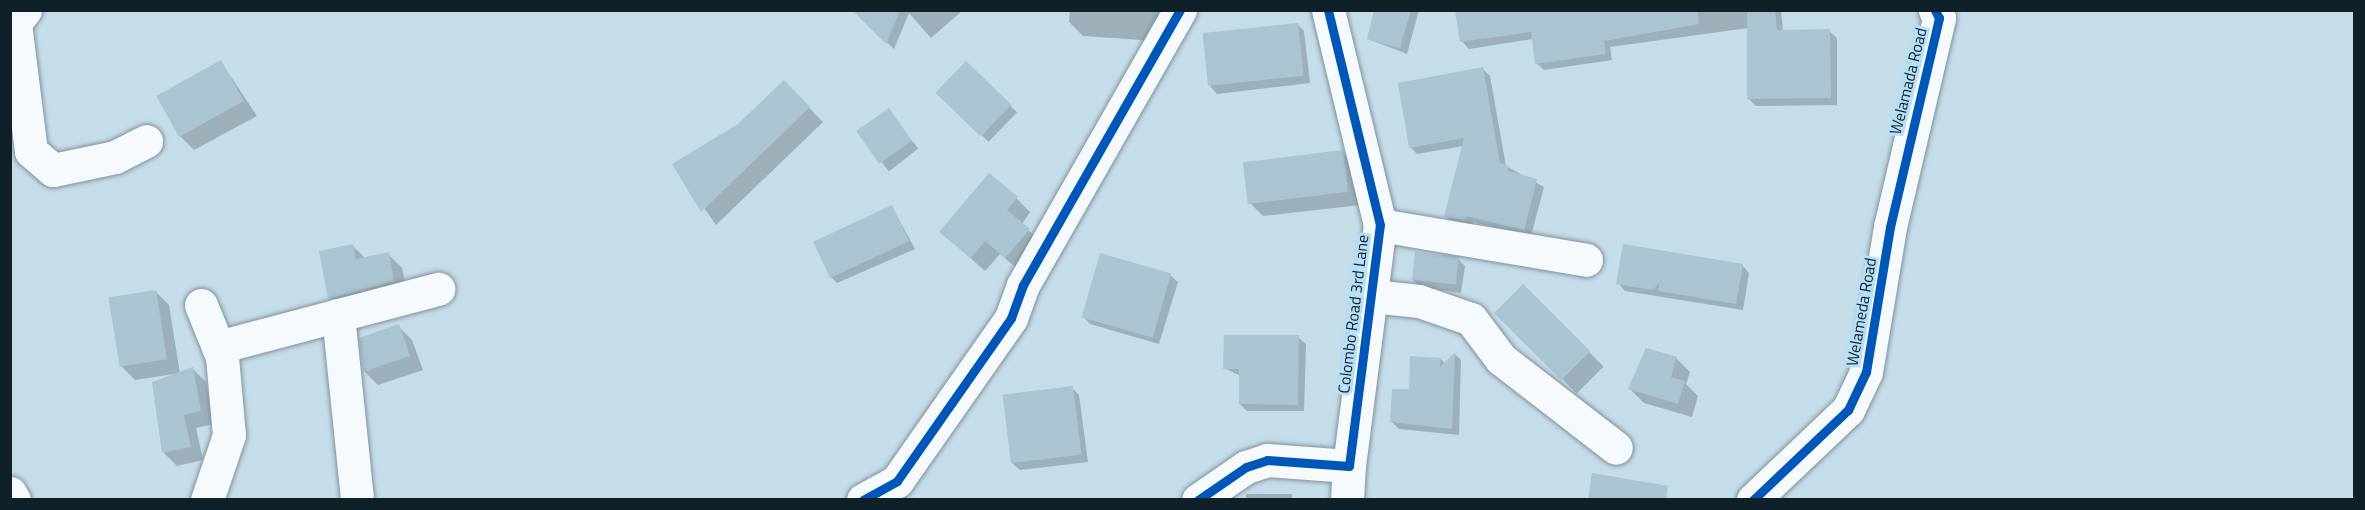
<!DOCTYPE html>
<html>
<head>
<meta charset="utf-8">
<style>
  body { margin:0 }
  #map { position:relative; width:2365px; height:510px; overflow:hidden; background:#c5dce9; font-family:"Titillium Web",sans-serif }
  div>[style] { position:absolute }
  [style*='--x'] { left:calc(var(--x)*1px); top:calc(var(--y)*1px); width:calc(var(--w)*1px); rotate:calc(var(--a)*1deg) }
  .shadow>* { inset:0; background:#0003; transform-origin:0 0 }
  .building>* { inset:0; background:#aac4d2; transform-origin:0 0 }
  .roads { filter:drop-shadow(0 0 2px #81929c) drop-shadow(0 0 2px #81929c) }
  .minor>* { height:33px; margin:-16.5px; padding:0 16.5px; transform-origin:16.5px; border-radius:16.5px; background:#f6fafc }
  .cycleway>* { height:9px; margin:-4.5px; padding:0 4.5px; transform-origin:4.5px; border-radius:4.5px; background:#0057b8 }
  span { translate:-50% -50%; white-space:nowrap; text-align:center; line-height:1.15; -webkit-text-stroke:6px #b6dff8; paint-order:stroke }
  .street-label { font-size:16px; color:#102029 }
  .frame { position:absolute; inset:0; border:12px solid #102029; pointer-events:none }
</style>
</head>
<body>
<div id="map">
  <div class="shadow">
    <div style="clip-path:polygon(873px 10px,963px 10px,931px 38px,909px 13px,894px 49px,867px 23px)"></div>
    <div style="clip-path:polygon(1070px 10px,1159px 10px,1156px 41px,1083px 36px,1069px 22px)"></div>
    <div style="clip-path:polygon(1376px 10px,1419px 10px,1407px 54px,1368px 39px)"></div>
    <div style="clip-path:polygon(1457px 10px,1781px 10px,1783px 31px,1829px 31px,1837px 38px,1837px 105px,1756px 106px,1749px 99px,1748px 28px,1610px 47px,1612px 60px,1544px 70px,1536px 63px,1533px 39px,1469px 49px,1462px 41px)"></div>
    <div style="clip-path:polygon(1297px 24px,1304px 31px,1310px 83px,1217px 94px,1210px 86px)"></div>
    <div style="clip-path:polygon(221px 62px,257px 116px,194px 150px,180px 136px)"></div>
    <div style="left:966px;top:63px;width:71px;height:41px;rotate:44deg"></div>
    <div style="clip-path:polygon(1483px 69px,1490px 76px,1506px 166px,1544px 187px,1531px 236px,1473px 222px,1472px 227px,1453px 224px,1446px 216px,1463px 146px,1417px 154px,1410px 147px)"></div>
    <div style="clip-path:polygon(784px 82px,823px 122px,716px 225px,674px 165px,739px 126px)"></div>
    <div style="left:888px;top:110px;width:49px;height:37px;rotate:52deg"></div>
    <div style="clip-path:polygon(1342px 152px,1356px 166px,1361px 205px,1263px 216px,1249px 202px)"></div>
    <div style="clip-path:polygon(1016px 198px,1030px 212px,1022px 224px,1043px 244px,1020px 271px,1000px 254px,985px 271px,941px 232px)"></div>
    <div style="clip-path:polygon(892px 207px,915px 249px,837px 283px,830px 276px)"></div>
    <div style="clip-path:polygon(353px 246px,365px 258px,388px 254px,402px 268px,408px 295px,344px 312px,330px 298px)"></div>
    <div style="clip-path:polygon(1458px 259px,1465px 266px,1461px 293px,1419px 287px,1412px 279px)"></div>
    <div style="clip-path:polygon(1742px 265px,1749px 273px,1743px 310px,1625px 291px,1618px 283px)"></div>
    <div style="clip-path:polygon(1170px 275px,1178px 282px,1159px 344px,1090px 324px,1083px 316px)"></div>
    <div style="left:1523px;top:286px;width:114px;height:38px;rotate:45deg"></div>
    <div style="clip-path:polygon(155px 291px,169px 305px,180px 374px,193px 369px,206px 382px,214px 424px,196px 428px,203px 460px,177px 466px,164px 453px,174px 374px,135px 380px,121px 366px)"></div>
    <div style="clip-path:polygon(398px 326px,412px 340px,423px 370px,378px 385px,364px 371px)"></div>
    <div style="clip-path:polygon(1298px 337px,1306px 344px,1304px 411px,1247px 411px,1240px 404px,1241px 376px,1224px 368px)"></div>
    <div style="clip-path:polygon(1455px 354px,1461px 360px,1459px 435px,1399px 429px,1392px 422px,1410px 391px,1441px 359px,1445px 364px)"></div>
    <div style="clip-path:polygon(1676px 358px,1690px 372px,1686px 384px,1698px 396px,1692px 417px,1644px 403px,1630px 389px)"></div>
    <div style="clip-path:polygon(1072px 388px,1079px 395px,1088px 462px,1020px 470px,1012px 463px)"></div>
    <div style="left:1246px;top:494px;width:46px;height:6px"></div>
  </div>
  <div class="building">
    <div style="clip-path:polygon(852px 10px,900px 10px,886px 44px)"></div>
    <div style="clip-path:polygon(1374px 10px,1411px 10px,1400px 48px,1367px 39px)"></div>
    <div style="clip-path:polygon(1455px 10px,1698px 10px,1699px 24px,1604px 41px,1606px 54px,1535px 64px,1531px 32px,1460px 42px)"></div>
    <div style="clip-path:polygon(1747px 10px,1775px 10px,1777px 30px,1830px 29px,1831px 98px,1747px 99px)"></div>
    <div style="left:1298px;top:23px;width:53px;height:96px;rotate:84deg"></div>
    <div style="left:221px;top:60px;width:47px;height:74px;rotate:61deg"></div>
    <div style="left:966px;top:61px;width:63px;height:44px;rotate:44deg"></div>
    <div style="clip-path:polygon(1483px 67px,1500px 163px,1509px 166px,1508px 171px,1537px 179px,1524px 230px,1466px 216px,1465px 220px,1444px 217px,1464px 138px,1409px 148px,1398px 83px)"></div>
    <div style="clip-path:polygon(784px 80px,810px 107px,701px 212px,672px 164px,738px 124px)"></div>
    <div style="left:889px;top:108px;width:40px;height:40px;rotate:55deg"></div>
    <div style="left:1343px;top:150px;width:42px;height:101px;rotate:83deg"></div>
    <div style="clip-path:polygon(989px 173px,1018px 197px,1007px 210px,1030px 229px,1005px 258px,985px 241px,971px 258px,939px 232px)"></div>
    <div style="left:892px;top:205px;width:40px;height:87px;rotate:65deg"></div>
    <div style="clip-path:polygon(353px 244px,356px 259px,389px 252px,394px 281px,328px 299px,319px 251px)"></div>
    <div style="clip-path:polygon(1623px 244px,1743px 264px,1736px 304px,1658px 291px,1660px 282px,1653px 290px,1616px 284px)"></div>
    <div style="left:1415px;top:252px;width:44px;height:28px;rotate:6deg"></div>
    <div style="left:1100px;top:253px;width:74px;height:67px;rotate:16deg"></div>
    <div style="left:1523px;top:284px;width:95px;height:41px;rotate:45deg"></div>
    <div style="left:156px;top:290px;width:70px;height:48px;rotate:81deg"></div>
    <div style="clip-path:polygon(399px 324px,410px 356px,363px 372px,359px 338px)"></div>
    <div style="clip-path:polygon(1224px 335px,1299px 335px,1298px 405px,1239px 404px,1239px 369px,1223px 369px)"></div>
    <div style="clip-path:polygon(1646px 348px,1677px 357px,1671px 377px,1685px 381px,1678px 404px,1628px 389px)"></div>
    <div style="clip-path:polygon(1455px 352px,1452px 429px,1390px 422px,1392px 389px,1409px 389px,1410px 356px,1441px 358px,1440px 367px)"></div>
    <div style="clip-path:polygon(193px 367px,201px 411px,184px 415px,191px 447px,162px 453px,152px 382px)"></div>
    <div style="left:1073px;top:386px;width:69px;height:71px;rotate:83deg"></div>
    <div style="clip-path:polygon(1592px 473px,1668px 486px,1666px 500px,1588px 500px)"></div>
  </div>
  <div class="roads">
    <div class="minor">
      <div style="--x:25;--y:10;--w:16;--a:128"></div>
      <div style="--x:15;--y:23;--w:129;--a:82.9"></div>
      <div style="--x:31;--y:151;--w:29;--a:41"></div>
      <div style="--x:53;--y:170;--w:63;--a:-11.8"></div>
      <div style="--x:115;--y:157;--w:35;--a:-27"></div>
      <div style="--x:1380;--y:225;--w:209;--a:9.6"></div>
      <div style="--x:1372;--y:296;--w:47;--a:6.1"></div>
      <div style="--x:1419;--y:301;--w:55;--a:19.1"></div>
      <div style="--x:1471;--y:319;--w:50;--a:53.1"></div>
      <div style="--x:1501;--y:359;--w:145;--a:37.7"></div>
      <div style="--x:201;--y:305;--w:56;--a:68"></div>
      <div style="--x:222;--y:357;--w:78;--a:84.9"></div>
      <div style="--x:229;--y:435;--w:69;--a:108.7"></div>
      <div style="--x:338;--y:315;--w:186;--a:84.1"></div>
      <div style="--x:218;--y:347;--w:228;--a:-14.8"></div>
      <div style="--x:10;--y:493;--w:8;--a:60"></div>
      <div style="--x:863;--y:500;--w:39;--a:-29"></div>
      <div style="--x:897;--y:481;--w:199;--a:-55"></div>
      <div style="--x:1011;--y:318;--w:35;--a:-70"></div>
      <div style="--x:1023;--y:285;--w:317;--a:-60.3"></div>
      <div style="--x:1198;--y:500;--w:58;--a:-34.5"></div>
      <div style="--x:1246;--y:467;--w:22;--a:-18"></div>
      <div style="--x:1267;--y:460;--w:82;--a:4.2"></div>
      <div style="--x:1349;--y:466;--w:243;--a:-82.7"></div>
      <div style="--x:1380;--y:225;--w:221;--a:-103.6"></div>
      <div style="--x:1347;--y:500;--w:34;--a:-87"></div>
      <div style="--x:1753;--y:500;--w:131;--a:-43.5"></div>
      <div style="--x:1848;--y:410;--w:42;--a:-64.7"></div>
      <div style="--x:1866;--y:372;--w:147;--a:-80.6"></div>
      <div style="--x:1890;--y:227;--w:215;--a:-76.8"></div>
      <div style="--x:1939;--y:18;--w:9;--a:-117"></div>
    </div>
  </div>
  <div class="cycleway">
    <div style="--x:863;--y:500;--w:39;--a:-29"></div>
    <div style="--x:897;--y:481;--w:199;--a:-55"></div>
    <div style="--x:1011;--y:318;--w:35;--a:-70"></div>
    <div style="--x:1023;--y:285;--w:317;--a:-60.3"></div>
    <div style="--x:1198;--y:500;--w:58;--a:-34.5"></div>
    <div style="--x:1246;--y:467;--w:22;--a:-18"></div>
    <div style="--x:1267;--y:460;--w:82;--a:4.2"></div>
    <div style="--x:1349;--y:466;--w:243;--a:-82.7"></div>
    <div style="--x:1380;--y:225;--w:221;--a:-103.6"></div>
    <div style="--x:1753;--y:500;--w:131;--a:-43.5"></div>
    <div style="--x:1848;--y:410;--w:42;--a:-64.7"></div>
    <div style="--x:1866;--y:372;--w:147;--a:-80.6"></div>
    <div style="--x:1890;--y:227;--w:215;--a:-76.8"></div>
    <div style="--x:1939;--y:18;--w:9;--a:-117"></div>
  </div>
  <div class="street-label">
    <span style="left:1908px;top:81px;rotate:-76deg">Welamada Road</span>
    <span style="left:1861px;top:312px;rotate:-80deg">Welameda Road</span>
    <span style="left:1353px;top:314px;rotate:-83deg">Colombo Road 3rd Lane</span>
  </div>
  <div class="frame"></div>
</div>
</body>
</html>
